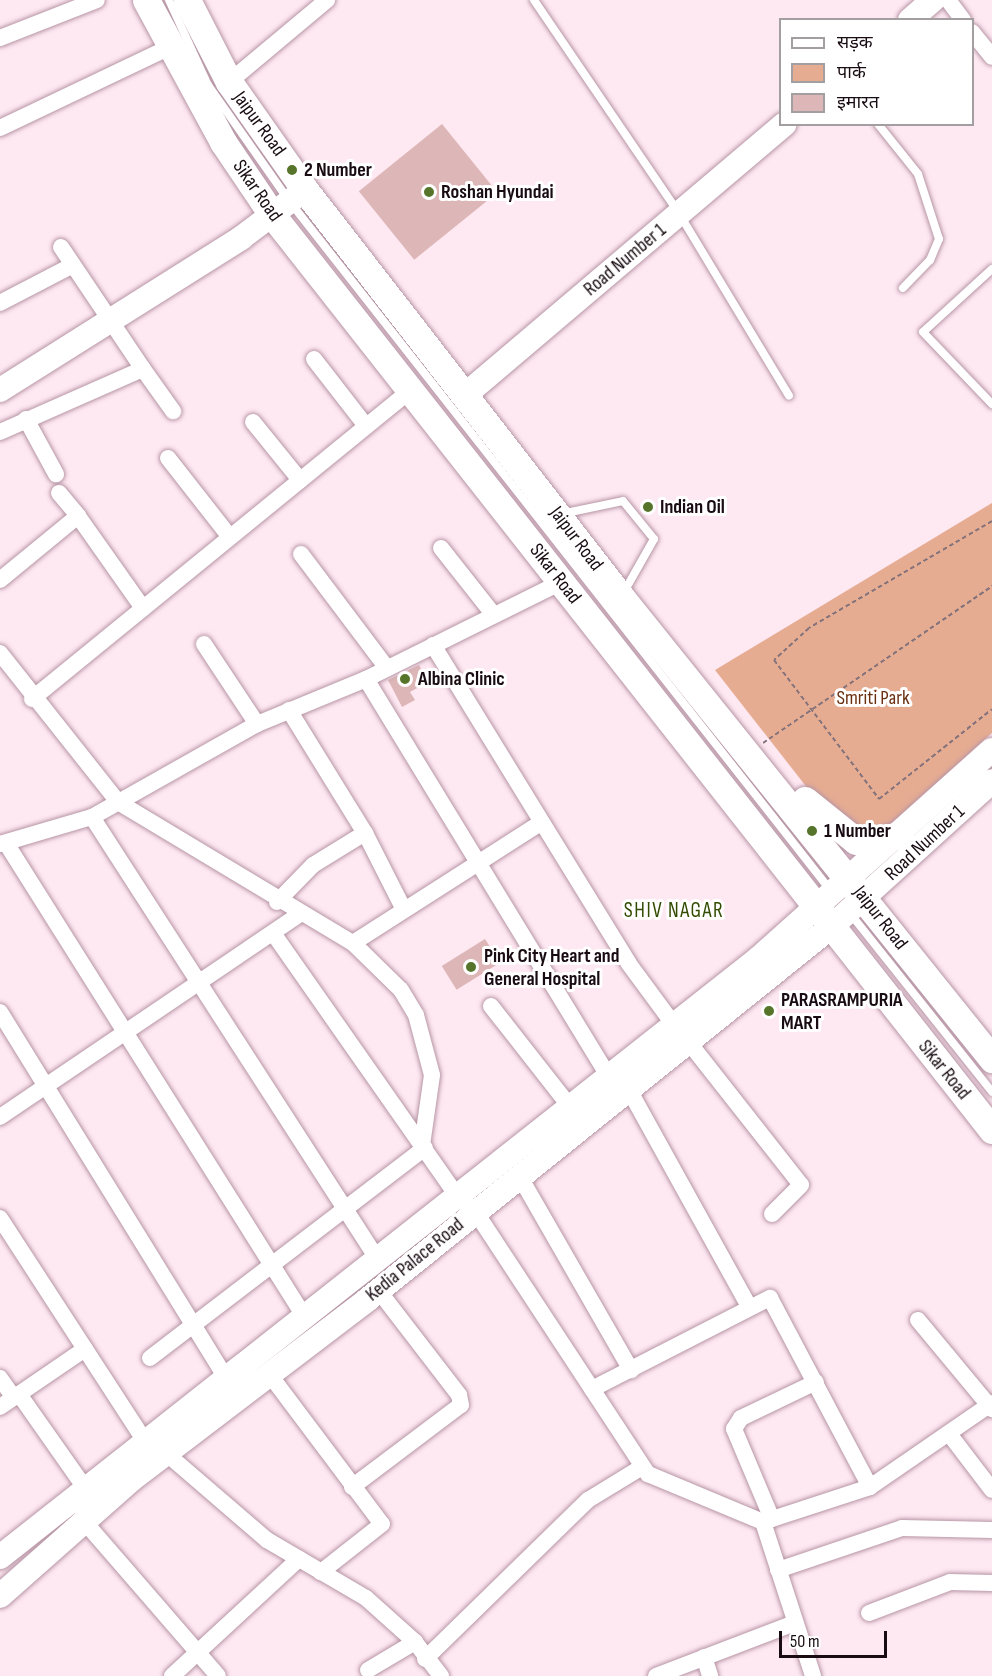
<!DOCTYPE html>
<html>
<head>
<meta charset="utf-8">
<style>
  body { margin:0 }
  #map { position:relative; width:992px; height:1676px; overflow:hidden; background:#fee8f2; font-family:"Sofia Sans Condensed","Noto Sans Devanagari",sans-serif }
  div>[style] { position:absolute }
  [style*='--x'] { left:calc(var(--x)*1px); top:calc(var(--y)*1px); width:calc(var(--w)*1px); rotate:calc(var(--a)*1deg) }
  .green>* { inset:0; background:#e6ac92 }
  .building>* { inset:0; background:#ddb6b7; transform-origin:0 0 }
  .path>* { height:2px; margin-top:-1px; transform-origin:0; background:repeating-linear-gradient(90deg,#83727a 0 4.5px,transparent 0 7.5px) }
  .roads { filter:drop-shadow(0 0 2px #b795a5) drop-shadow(0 0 2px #b795a5) }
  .lane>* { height:8px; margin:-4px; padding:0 4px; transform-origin:4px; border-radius:4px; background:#fff }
  .street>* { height:16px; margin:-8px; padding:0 8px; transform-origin:8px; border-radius:8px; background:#fff }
  .secondary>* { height:24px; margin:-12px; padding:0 12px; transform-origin:12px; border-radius:12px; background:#fff }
  .primary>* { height:27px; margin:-13.5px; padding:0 13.5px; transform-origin:13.5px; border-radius:13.5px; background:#fff }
  .dots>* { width:16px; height:16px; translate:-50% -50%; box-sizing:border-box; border:3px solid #fff; border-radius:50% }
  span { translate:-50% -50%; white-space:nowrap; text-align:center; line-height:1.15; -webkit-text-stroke:6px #fff; paint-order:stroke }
  .street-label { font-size:20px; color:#180c12 }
  .poi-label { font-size:20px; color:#180c12; font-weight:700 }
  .left { translate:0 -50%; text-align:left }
  .park-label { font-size:20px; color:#6a2f10 }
  .neighbourhood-label { font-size:21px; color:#324b00; letter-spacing:1.5px }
  .legend { position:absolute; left:779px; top:18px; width:195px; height:108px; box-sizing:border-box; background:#fff; border:2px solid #a39ea0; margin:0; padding:8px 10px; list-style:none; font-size:18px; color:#180c12 }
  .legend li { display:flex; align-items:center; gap:12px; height:30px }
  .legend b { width:30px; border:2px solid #a39ea0 }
  .scale { position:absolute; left:779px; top:1631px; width:108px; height:27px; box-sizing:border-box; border:3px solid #180c12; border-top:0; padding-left:8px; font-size:18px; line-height:21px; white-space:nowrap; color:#180c12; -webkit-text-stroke:4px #fff; paint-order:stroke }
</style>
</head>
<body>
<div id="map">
  <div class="green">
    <div style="clip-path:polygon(992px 503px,992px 733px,874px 839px,830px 817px,715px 670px)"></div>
  </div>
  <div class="building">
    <div style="left:442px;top:124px;width:88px;height:107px;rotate:51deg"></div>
    <div style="clip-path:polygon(419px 665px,428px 682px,410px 692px,415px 700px,402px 707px,388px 680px)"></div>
    <div style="left:485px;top:939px;width:28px;height:51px;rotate:58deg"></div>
  </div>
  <div class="path">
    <div style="--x:992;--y:521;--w:212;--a:149.7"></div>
    <div style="--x:809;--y:628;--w:47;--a:137.6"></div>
    <div style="--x:774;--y:660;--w:174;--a:52.9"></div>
    <div style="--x:879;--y:799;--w:144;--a:-38.5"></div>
    <div style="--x:763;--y:743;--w:278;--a:-34.4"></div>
  </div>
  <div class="roads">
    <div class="lane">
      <div style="--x:169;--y:0;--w:94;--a:65.4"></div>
      <div style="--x:208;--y:85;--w:143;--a:55"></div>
      <div style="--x:290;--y:202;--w:876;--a:51.86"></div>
      <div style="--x:534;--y:0;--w:260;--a:55.8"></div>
      <div style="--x:680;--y:215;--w:211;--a:58.9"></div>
      <div style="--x:878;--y:124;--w:64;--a:51.3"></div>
      <div style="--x:918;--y:174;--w:68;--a:72.1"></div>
      <div style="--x:939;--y:239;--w:23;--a:113"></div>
      <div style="--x:930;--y:260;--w:39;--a:134"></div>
      <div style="--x:992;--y:269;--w:93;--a:137.6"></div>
      <div style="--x:923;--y:332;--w:100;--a:46.2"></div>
      <div style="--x:561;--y:514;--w:63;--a:-11.8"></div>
      <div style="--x:623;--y:501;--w:49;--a:50.8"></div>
      <div style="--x:654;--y:539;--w:61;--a:119.5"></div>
      <div style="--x:849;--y:912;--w:230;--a:51.5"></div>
    </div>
    <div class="street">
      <div style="--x:948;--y:0;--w:25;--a:53"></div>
      <div style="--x:972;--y:32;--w:32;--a:51"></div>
      <div style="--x:0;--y:38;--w:104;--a:-21.4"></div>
      <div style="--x:229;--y:82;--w:128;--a:-39.9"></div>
      <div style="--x:0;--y:128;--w:186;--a:-25.5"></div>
      <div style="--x:0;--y:303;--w:80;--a:-27.5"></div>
      <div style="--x:314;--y:359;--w:85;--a:52.2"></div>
      <div style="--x:143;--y:369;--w:52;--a:54.5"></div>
      <div style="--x:26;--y:419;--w:63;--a:61.4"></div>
      <div style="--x:253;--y:422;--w:75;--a:51"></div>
      <div style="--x:0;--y:432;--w:156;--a:-23.8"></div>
      <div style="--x:143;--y:369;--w:147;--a:-123.9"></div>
      <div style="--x:168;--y:458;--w:100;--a:51.9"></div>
      <div style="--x:59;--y:493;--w:30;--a:50"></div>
      <div style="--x:441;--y:548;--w:85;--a:51.7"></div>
      <div style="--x:301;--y:554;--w:143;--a:53"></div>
      <div style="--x:0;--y:580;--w:101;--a:-39.4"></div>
      <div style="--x:78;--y:516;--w:113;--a:54.8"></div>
      <div style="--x:204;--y:644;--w:96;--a:56.5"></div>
      <div style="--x:433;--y:645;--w:374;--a:58.4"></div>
      <div style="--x:629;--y:964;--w:76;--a:53.6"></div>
      <div style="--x:0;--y:653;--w:190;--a:51.6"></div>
      <div style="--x:118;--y:802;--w:274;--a:31"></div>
      <div style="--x:353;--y:943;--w:67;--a:44.4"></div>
      <div style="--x:401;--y:990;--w:29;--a:59"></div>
      <div style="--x:416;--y:1015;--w:62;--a:75.1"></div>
      <div style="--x:432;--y:1075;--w:71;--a:98.1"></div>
      <div style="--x:366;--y:679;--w:466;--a:58.6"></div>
      <div style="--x:32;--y:699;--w:490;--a:-39.2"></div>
      <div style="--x:289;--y:710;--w:145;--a:58.3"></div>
      <div style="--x:365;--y:833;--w:86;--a:63.1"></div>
      <div style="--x:92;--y:817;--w:527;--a:57.15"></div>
      <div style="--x:6;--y:843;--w:559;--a:57.79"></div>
      <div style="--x:0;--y:844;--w:96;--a:-16.4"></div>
      <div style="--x:92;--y:817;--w:189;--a:-29.4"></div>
      <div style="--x:257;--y:724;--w:118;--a:-22.4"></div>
      <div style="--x:366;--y:679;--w:218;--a:-26.4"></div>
      <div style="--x:277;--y:902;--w:52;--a:-45.8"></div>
      <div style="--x:313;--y:865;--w:61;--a:-31.6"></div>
      <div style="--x:273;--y:933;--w:322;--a:55"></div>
      <div style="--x:458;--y:1197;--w:22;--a:39"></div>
      <div style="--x:475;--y:1211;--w:315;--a:56.7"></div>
      <div style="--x:648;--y:1474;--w:125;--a:22.7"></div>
      <div style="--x:763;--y:1522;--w:113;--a:-18.1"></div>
      <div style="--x:870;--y:1487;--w:148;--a:-34.5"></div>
      <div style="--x:353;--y:943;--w:223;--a:-32.6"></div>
      <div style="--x:491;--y:1006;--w:130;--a:51.9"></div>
      <div style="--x:0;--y:1012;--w:430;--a:58.3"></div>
      <div style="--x:687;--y:1040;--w:184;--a:51.8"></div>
      <div style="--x:801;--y:1185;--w:41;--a:135"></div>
      <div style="--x:628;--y:1088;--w:249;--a:61"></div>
      <div style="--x:0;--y:1117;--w:362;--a:-34.1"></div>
      <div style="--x:520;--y:1177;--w:223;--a:60.1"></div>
      <div style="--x:0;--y:1218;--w:266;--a:57"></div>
      <div style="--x:918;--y:1320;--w:116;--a:50.3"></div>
      <div style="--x:150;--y:1358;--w:346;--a:-37.4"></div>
      <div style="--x:270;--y:1375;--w:186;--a:53.1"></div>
      <div style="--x:382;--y:1524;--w:78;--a:141.8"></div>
      <div style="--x:0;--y:1378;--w:24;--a:55"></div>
      <div style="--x:592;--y:1389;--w:200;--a:-27.1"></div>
      <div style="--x:770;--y:1298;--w:214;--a:62.1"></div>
      <div style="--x:19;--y:1394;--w:115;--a:54.9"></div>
      <div style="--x:85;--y:1488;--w:32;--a:94"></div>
      <div style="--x:83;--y:1520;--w:206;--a:49.1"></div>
      <div style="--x:0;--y:1407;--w:103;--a:-34.3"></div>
      <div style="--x:950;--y:1435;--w:69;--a:52.6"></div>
      <div style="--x:167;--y:1454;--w:132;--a:40.7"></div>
      <div style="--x:267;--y:1540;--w:115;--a:30.4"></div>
      <div style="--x:366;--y:1598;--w:66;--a:41.9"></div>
      <div style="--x:415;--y:1642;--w:43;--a:52.6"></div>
      <div style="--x:352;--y:1487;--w:136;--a:-37"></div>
      <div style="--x:461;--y:1405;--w:10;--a:-101"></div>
      <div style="--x:459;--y:1395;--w:133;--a:-127.6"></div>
      <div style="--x:772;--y:1519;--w:98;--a:-112.9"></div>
      <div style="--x:734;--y:1429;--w:13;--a:-58"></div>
      <div style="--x:741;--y:1418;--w:83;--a:-25.6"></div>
      <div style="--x:763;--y:1522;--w:162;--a:72"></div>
      <div style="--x:778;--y:1570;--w:131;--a:-18.7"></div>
      <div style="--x:902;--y:1528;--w:90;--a:1.3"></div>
      <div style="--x:869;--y:1613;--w:87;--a:-20.9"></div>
      <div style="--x:950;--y:1582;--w:42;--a:1.4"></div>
      <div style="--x:704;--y:1657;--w:20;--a:72"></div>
      <div style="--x:425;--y:1659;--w:228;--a:-44.3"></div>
      <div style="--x:588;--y:1500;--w:63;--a:-31.4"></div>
      <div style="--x:368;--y:1670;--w:55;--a:-30.8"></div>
      <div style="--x:172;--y:1676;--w:173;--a:-42.7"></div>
      <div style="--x:656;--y:1676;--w:149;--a:-20.9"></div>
    </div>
    <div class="secondary">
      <div style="--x:910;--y:20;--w:30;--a:-41"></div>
      <div style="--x:0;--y:390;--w:285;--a:-32.2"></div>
      <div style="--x:241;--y:238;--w:80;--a:-36.9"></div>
      <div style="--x:465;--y:395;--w:419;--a:-40.3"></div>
      <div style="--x:0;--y:1557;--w:967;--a:-38.28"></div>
      <div style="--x:759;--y:958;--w:312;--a:-41.8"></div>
      <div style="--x:0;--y:1596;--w:175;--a:-41.5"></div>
      <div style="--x:131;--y:1480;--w:297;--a:-37.3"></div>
      <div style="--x:367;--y:1300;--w:595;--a:-38.8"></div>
      <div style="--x:831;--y:927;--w:217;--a:-42.2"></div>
    </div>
    <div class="primary">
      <div style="--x:146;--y:0;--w:162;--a:61.5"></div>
      <div style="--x:223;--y:142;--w:89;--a:56"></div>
      <div style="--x:273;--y:216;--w:1163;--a:51.81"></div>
      <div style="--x:187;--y:0;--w:92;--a:62.9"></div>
      <div style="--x:229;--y:82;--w:132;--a:54.9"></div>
      <div style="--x:305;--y:190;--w:515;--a:52.17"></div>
      <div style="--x:621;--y:597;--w:593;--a:51.23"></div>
      <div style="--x:805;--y:800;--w:65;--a:38.8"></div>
      <div style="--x:856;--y:841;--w:17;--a:7"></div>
      <div style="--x:873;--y:843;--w:28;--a:-18"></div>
    </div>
  </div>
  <div class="dots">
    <div style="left:292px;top:170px;background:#56742a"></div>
    <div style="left:429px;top:192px;background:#56742a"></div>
    <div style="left:648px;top:507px;background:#56742a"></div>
    <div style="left:405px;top:679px;background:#56742a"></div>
    <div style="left:812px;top:831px;background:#56742a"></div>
    <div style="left:471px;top:967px;background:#56742a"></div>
    <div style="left:769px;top:1011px;background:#56742a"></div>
  </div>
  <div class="street-label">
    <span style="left:259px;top:124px;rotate:54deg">Jaipur Road</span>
    <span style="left:257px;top:191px;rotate:55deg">Sikar Road</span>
    <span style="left:625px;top:260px;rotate:-40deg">Road Number 1</span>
    <span style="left:576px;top:539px;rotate:53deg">Jaipur Road</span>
    <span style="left:555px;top:574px;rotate:52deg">Sikar Road</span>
    <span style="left:925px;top:843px;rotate:-43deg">Road Number 1</span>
    <span style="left:880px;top:918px;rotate:52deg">Jaipur Road</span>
    <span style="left:944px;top:1070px;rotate:51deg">Sikar Road</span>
    <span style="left:415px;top:1260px;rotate:-39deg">Kedia Palace Road</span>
  </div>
  <div class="poi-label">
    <span class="left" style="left:304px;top:170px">2 Number</span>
    <span class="left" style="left:441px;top:192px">Roshan Hyundai</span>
    <span class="left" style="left:660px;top:507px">Indian Oil</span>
    <span class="left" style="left:418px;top:679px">Albina Clinic</span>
    <span class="left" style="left:824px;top:831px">1 Number</span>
    <span class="left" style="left:484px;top:968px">Pink City Heart and<br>General Hospital</span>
    <span class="left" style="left:781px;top:1012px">PARASRAMPURIA<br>MART</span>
  </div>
  <div class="park-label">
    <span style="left:873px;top:698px">Smriti Park</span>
  </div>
  <div class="neighbourhood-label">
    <span style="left:674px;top:911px">SHIV NAGAR</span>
  </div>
  <ul class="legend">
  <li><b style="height:8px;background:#fff"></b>सड़क</li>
  <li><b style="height:16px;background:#e6ac92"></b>पार्क</li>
  <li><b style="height:16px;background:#ddb6b7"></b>इमारत</li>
  </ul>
  <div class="scale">50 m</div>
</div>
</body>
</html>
